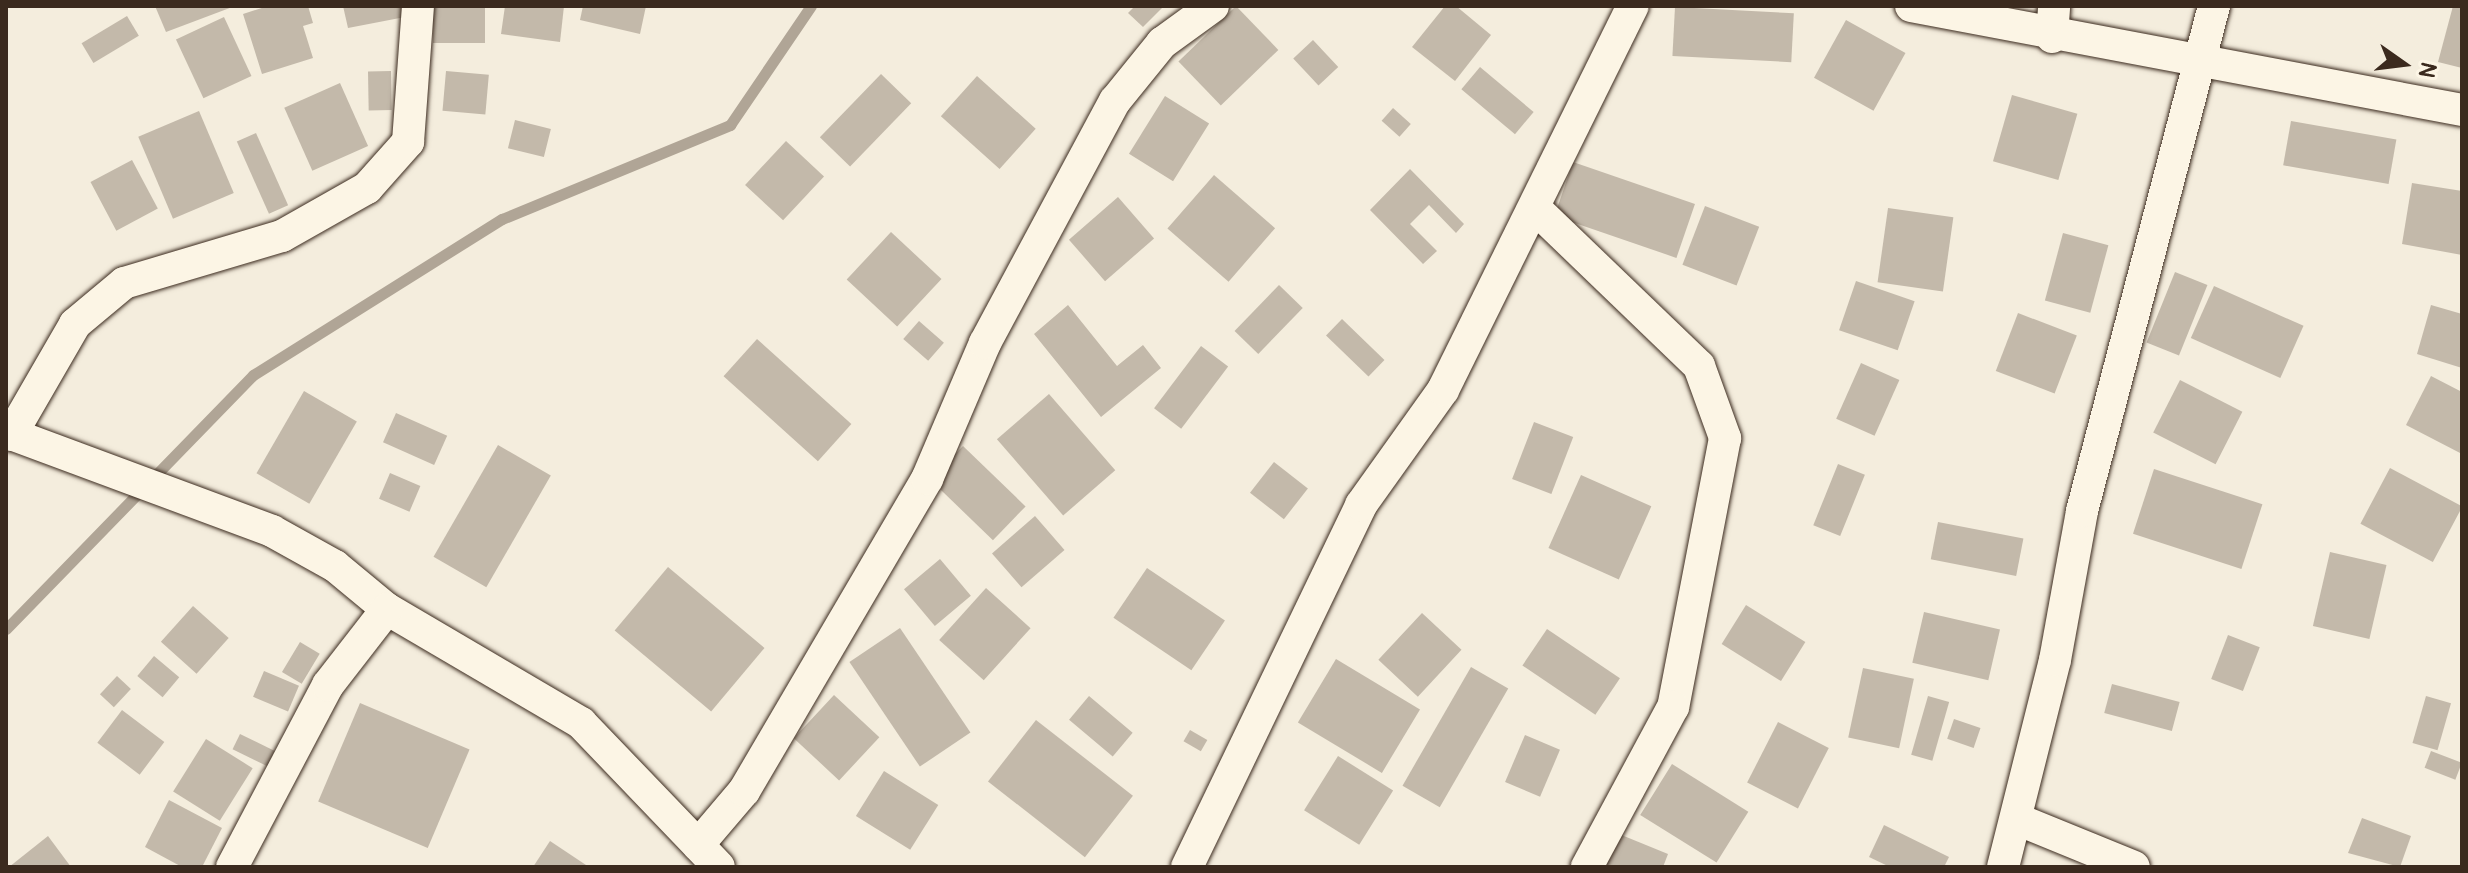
<!DOCTYPE html>
<html>
<head>
<meta charset="utf-8">
<style>
  body { margin:0 }
  #map { position:relative; width:2468px; height:873px; overflow:hidden; background:#f4eddd; font-family:Pangolin,sans-serif }
  div>[style] { position:absolute }
  [style*='--x'] { left:calc(var(--x)*1px); top:calc(var(--y)*1px); width:calc(var(--w)*1px); rotate:calc(var(--a)*1deg) }
  .stream>* { height:11px; margin:-5.5px; padding:0 5.5px; transform-origin:5.5px; border-radius:5.5px; background:#b0a596 }
  .building>* { inset:0; background:#c3b9aa; transform-origin:0 0 }
  .roads { filter:drop-shadow(0 0 2px #3b2a1e) drop-shadow(0 0 2px #3b2a1e) }
  .minor>* { height:32px; margin:-16px; padding:0 16px; transform-origin:16px; border-radius:16px; background:#fcf5e5 }
  span { translate:-50% -50%; white-space:nowrap; text-align:center; line-height:1.15; -webkit-text-stroke:6px #fcf5e5; paint-order:stroke }
  .frame { position:absolute; inset:0; border:8px solid #3b2a1e; pointer-events:none }
  .north { position:absolute; left:2364px; top:24px; width:80px; height:80px; -webkit-text-stroke:6px #fcf5e5; paint-order:stroke; rotate:104deg; font-size:22px; font-weight:700; line-height:32px; text-align:center; color:#3b2a1e }
  .north::after { content:''; display:block; margin:auto; width:28px; height:36px; background:#3b2a1e; clip-path:polygon(50% 0,100% 100%,50% 72%,0 100%) }
</style>
</head>
<body>
<div id="map">
  <div class="stream">
    <div style="--x:6;--y:629;--w:354;--a:-45.8"></div>
    <div style="--x:253;--y:375;--w:294;--a:-32.1"></div>
    <div style="--x:502;--y:219;--w:247;--a:-22.4"></div>
    <div style="--x:730;--y:125;--w:144;--a:-55.8"></div>
  </div>
  <div class="building">
    <div style="clip-path:polygon(155px 6px,235px 6px,166px 32px)"></div>
    <div style="clip-path:polygon(268px 6px,308px 6px,313px 23px,303px 26px,313px 58px,262px 74px,243px 14px)"></div>
    <div style="clip-path:polygon(343px 6px,403px 6px,405px 17px,348px 28px)"></div>
    <div style="left:433px;top:6px;width:52px;height:37px"></div>
    <div style="clip-path:polygon(505px 6px,564px 6px,560px 42px,501px 34px)"></div>
    <div style="clip-path:polygon(583px 6px,646px 6px,640px 34px,580px 20px)"></div>
    <div style="clip-path:polygon(1135px 6px,1164px 6px,1143px 27px,1128px 13px)"></div>
    <div style="left:1236px;top:6px;width:61px;height:80px;rotate:46deg"></div>
    <div style="clip-path:polygon(1445px 6px,1456px 6px,1491px 35px,1455px 81px,1412px 47px)"></div>
    <div style="clip-path:polygon(2453px 6px,2462px 6px,2462px 68px,2438px 62px)"></div>
    <div style="left:1675px;top:7px;width:119px;height:49px;rotate:3deg"></div>
    <div style="left:127px;top:16px;width:23px;height:53px;rotate:59deg"></div>
    <div style="left:224px;top:17px;width:65px;height:53px;rotate:65deg"></div>
    <div style="left:1846px;top:20px;width:68px;height:66px;rotate:29deg"></div>
    <div style="left:1313px;top:40px;width:37px;height:27px;rotate:47deg"></div>
    <div style="left:1480px;top:67px;width:70px;height:29px;rotate:40deg"></div>
    <div style="left:391px;top:71px;width:39px;height:23px;rotate:89deg"></div>
    <div style="left:446px;top:71px;width:43px;height:40px;rotate:5deg"></div>
    <div style="left:881px;top:74px;width:42px;height:88px;rotate:44deg"></div>
    <div style="left:977px;top:76px;width:79px;height:54px;rotate:42deg"></div>
    <div style="left:340px;top:83px;width:69px;height:61px;rotate:66deg"></div>
    <div style="left:2012px;top:95px;width:68px;height:69px;rotate:16deg"></div>
    <div style="left:1165px;top:96px;width:52px;height:68px;rotate:32deg"></div>
    <div style="left:1393px;top:108px;width:24px;height:17px;rotate:42deg"></div>
    <div style="left:199px;top:111px;width:89px;height:66px;rotate:67deg"></div>
    <div style="left:515px;top:120px;width:37px;height:29px;rotate:14deg"></div>
    <div style="left:2291px;top:121px;width:107px;height:45px;rotate:10deg"></div>
    <div style="left:256px;top:133px;width:79px;height:21px;rotate:66deg"></div>
    <div style="left:786px;top:141px;width:52px;height:60px;rotate:43deg"></div>
    <div style="left:132px;top:160px;width:55px;height:47px;rotate:62deg"></div>
    <div style="left:1573px;top:162px;width:129px;height:57px;rotate:19deg"></div>
    <div style="clip-path:polygon(1410px 169px,1464px 224px,1456px 233px,1429px 205px,1410px 224px,1437px 251px,1423px 264px,1370px 210px)"></div>
    <div style="left:1214px;top:175px;width:81px;height:71px;rotate:41deg"></div>
    <div style="clip-path:polygon(2412px 183px,2462px 191px,2462px 255px,2402px 244px)"></div>
    <div style="left:1118px;top:197px;width:55px;height:65px;rotate:49deg"></div>
    <div style="left:1705px;top:206px;width:58px;height:63px;rotate:21deg"></div>
    <div style="left:1888px;top:208px;width:66px;height:75px;rotate:8deg"></div>
    <div style="left:891px;top:232px;width:69px;height:65px;rotate:43deg"></div>
    <div style="left:2063px;top:233px;width:47px;height:70px;rotate:15deg"></div>
    <div style="left:2175px;top:272px;width:35px;height:76px;rotate:22deg"></div>
    <div style="left:1856px;top:281px;width:62px;height:52px;rotate:19deg"></div>
    <div style="left:1279px;top:285px;width:33px;height:64px;rotate:44deg"></div>
    <div style="left:2214px;top:286px;width:98px;height:57px;rotate:24deg"></div>
    <div style="clip-path:polygon(1068px 305px,1117px 366px,1143px 345px,1161px 368px,1101px 417px,1034px 334px)"></div>
    <div style="clip-path:polygon(2431px 305px,2462px 314px,2462px 368px,2417px 354px)"></div>
    <div style="left:2018px;top:313px;width:63px;height:62px;rotate:21deg"></div>
    <div style="left:1342px;top:319px;width:59px;height:23px;rotate:44deg"></div>
    <div style="left:919px;top:321px;width:33px;height:24px;rotate:41deg"></div>
    <div style="left:757px;top:339px;width:127px;height:50px;rotate:42deg"></div>
    <div style="left:1201px;top:346px;width:34px;height:78px;rotate:37deg"></div>
    <div style="left:1861px;top:363px;width:42px;height:61px;rotate:24deg"></div>
    <div style="clip-path:polygon(2431px 376px,2462px 392px,2462px 454px,2406px 425px)"></div>
    <div style="left:2180px;top:380px;width:70px;height:59px;rotate:27deg"></div>
    <div style="left:304px;top:391px;width:61px;height:95px;rotate:30deg"></div>
    <div style="left:1049px;top:394px;width:101px;height:69px;rotate:49deg"></div>
    <div style="left:396px;top:413px;width:56px;height:32px;rotate:24deg"></div>
    <div style="left:1534px;top:422px;width:42px;height:61px;rotate:21deg"></div>
    <div style="left:498px;top:445px;width:61px;height:129px;rotate:30deg"></div>
    <div style="left:963px;top:446px;width:87px;height:47px;rotate:44deg"></div>
    <div style="left:1274px;top:462px;width:43px;height:39px;rotate:38deg"></div>
    <div style="left:1838px;top:464px;width:29px;height:66px;rotate:22deg"></div>
    <div style="left:2390px;top:468px;width:82px;height:63px;rotate:28deg"></div>
    <div style="left:2154px;top:469px;width:114px;height:68px;rotate:18deg"></div>
    <div style="left:390px;top:473px;width:33px;height:28px;rotate:23deg"></div>
    <div style="left:1581px;top:475px;width:77px;height:80px;rotate:24deg"></div>
    <div style="left:1035px;top:516px;width:45px;height:57px;rotate:49deg"></div>
    <div style="left:1938px;top:522px;width:87px;height:38px;rotate:11deg"></div>
    <div style="left:2330px;top:552px;width:58px;height:76px;rotate:13deg"></div>
    <div style="left:940px;top:559px;width:48px;height:47px;rotate:50deg"></div>
    <div style="left:668px;top:567px;width:126px;height:83px;rotate:40deg"></div>
    <div style="left:1147px;top:568px;width:94px;height:60px;rotate:34deg"></div>
    <div style="left:986px;top:588px;width:60px;height:70px;rotate:42deg"></div>
    <div style="left:1746px;top:605px;width:70px;height:46px;rotate:32deg"></div>
    <div style="left:193px;top:606px;width:48px;height:48px;rotate:42deg"></div>
    <div style="left:1924px;top:612px;width:78px;height:52px;rotate:13deg"></div>
    <div style="left:1422px;top:613px;width:54px;height:64px;rotate:43deg"></div>
    <div style="left:900px;top:628px;width:126px;height:61px;rotate:56deg"></div>
    <div style="left:1547px;top:629px;width:88px;height:44px;rotate:34deg"></div>
    <div style="left:2228px;top:635px;width:34px;height:47px;rotate:21deg"></div>
    <div style="left:300px;top:642px;width:23px;height:35px;rotate:31deg"></div>
    <div style="left:154px;top:656px;width:33px;height:26px;rotate:40deg"></div>
    <div style="left:1336px;top:659px;width:98px;height:74px;rotate:31deg"></div>
    <div style="left:1471px;top:667px;width:43px;height:137px;rotate:30deg"></div>
    <div style="left:1863px;top:668px;width:52px;height:71px;rotate:12deg"></div>
    <div style="left:264px;top:671px;width:38px;height:28px;rotate:23deg"></div>
    <div style="left:117px;top:676px;width:19px;height:25px;rotate:43deg"></div>
    <div style="left:2112px;top:684px;width:70px;height:30px;rotate:15deg"></div>
    <div style="left:834px;top:695px;width:62px;height:59px;rotate:43deg"></div>
    <div style="left:1089px;top:696px;width:57px;height:31px;rotate:40deg"></div>
    <div style="left:1928px;top:696px;width:22px;height:61px;rotate:16deg"></div>
    <div style="left:2426px;top:696px;width:26px;height:49px;rotate:16deg"></div>
    <div style="left:360px;top:703px;width:119px;height:107px;rotate:23deg"></div>
    <div style="left:122px;top:710px;width:53px;height:41px;rotate:37deg"></div>
    <div style="left:1954px;top:719px;width:28px;height:21px;rotate:19deg"></div>
    <div style="left:1036px;top:720px;width:123px;height:78px;rotate:38deg"></div>
    <div style="left:1778px;top:722px;width:57px;height:68px;rotate:27deg"></div>
    <div style="left:1190px;top:730px;width:20px;height:13px;rotate:30deg"></div>
    <div style="left:240px;top:734px;width:41px;height:17px;rotate:26deg"></div>
    <div style="left:1525px;top:735px;width:38px;height:51px;rotate:23deg"></div>
    <div style="left:206px;top:739px;width:55px;height:62px;rotate:32deg"></div>
    <div style="left:2431px;top:751px;width:33px;height:18px;rotate:21deg"></div>
    <div style="left:1338px;top:756px;width:65px;height:64px;rotate:32deg"></div>
    <div style="left:1672px;top:764px;width:90px;height:60px;rotate:32deg"></div>
    <div style="left:884px;top:771px;width:64px;height:53px;rotate:32deg"></div>
    <div style="clip-path:polygon(169px 800px,222px 828px,202px 867px,182px 867px,145px 847px)"></div>
    <div style="clip-path:polygon(2362px 818px,2411px 836px,2400px 867px,2348px 853px)"></div>
    <div style="clip-path:polygon(1884px 825px,1949px 857px,1944px 867px,1890px 867px,1869px 857px)"></div>
    <div style="clip-path:polygon(1619px 834px,1668px 854px,1663px 867px,1606px 867px)"></div>
    <div style="clip-path:polygon(48px 836px,71px 867px,9px 867px)"></div>
    <div style="clip-path:polygon(550px 841px,589px 867px,533px 867px)"></div>
  </div>
  <div class="roads">
    <div class="minor">
      <div style="--x:1911;--y:6;--w:561;--a:10.69"></div>
      <div style="--x:2052;--y:37;--w:31;--a:-86"></div>
      <div style="--x:1537;--y:210;--w:225;--a:43.9"></div>
      <div style="--x:1699;--y:366;--w:77;--a:70.1"></div>
      <div style="--x:1725;--y:438;--w:274;--a:100.9"></div>
      <div style="--x:1673;--y:707;--w:182;--a:118.3"></div>
      <div style="--x:6;--y:432;--w:284;--a:20.4"></div>
      <div style="--x:272;--y:531;--w:72;--a:29.1"></div>
      <div style="--x:335;--y:566;--w:67;--a:39.6"></div>
      <div style="--x:387;--y:609;--w:225;--a:30.4"></div>
      <div style="--x:581;--y:723;--w:199;--a:46.2"></div>
      <div style="--x:11;--y:435;--w:128;--a:-60"></div>
      <div style="--x:75;--y:324;--w:64;--a:-39.9"></div>
      <div style="--x:124;--y:283;--w:165;--a:-16.6"></div>
      <div style="--x:282;--y:236;--w:98;--a:-29.5"></div>
      <div style="--x:367;--y:188;--w:62;--a:-48.3"></div>
      <div style="--x:408;--y:142;--w:136;--a:-85.8"></div>
      <div style="--x:2019;--y:820;--w:124;--a:22.2"></div>
      <div style="--x:698;--y:845;--w:71;--a:-49.6"></div>
      <div style="--x:744;--y:791;--w:362;--a:-59.6"></div>
      <div style="--x:927;--y:479;--w:148;--a:-66.9"></div>
      <div style="--x:985;--y:343;--w:275;--a:-61.8"></div>
      <div style="--x:1115;--y:101;--w:75;--a:-51"></div>
      <div style="--x:1162;--y:43;--w:63;--a:-36"></div>
      <div style="--x:232;--y:867;--w:206;--a:-62.2"></div>
      <div style="--x:328;--y:685;--w:96;--a:-52.2"></div>
      <div style="--x:1187;--y:867;--w:402;--a:-64.3"></div>
      <div style="--x:1361;--y:505;--w:141;--a:-54.5"></div>
      <div style="--x:1443;--y:390;--w:428;--a:-63.7"></div>
      <div style="--x:2003;--y:867;--w:213;--a:-75.9"></div>
      <div style="--x:2055;--y:660;--w:151;--a:-79.7"></div>
      <div style="--x:2082;--y:511;--w:522;--a:-75.35"></div>
    </div>
  </div>
  <div class="frame"></div>
  <div class="north">N</div>
</div>
</body>
</html>
